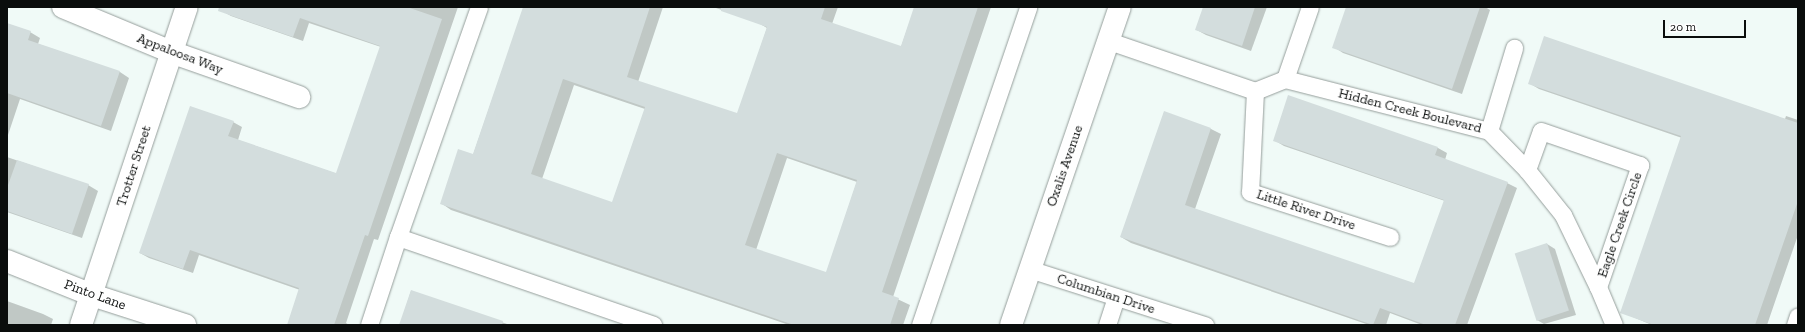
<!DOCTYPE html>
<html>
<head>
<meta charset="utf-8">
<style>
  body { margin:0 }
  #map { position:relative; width:1805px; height:332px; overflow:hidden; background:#f0faf7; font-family:"Zilla Slab",serif }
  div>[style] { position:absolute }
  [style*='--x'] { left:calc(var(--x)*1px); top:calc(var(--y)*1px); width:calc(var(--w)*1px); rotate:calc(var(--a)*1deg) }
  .shadow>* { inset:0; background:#0003 }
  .building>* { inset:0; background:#d3dddd; transform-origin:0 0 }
  .roads { filter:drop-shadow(0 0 1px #959e9b) drop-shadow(0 0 1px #959e9b) }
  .service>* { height:17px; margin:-8.5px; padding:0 8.5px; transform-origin:8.5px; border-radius:8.5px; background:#fff }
  .minor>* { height:22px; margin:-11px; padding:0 11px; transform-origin:11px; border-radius:11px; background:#fff }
  .tertiary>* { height:22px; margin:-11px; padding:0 11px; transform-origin:11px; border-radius:11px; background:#fff }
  span { translate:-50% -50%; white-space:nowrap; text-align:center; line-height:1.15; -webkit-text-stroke:3px #fff; paint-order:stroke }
  .street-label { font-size:14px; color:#0a0d0c }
  .frame { position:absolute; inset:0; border:8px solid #0a0d0c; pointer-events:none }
  .scale { position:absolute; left:1663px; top:20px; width:83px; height:18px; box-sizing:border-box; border:2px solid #0a0d0c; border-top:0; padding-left:5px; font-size:12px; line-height:14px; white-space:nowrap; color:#0a0d0c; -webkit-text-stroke:3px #fff; paint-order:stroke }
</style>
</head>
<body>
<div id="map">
  <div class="shadow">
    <div style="clip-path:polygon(223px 7px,458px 7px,378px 240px,374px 239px,346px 323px,349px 325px,288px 325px,300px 290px,199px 255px,193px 273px,149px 258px,140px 253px,233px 122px,242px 127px,238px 140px,337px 174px,381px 47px,309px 23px,303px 41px,231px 16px,222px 11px)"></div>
    <div style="clip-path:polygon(evenodd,524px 7px,663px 7px,638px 82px,738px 115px,767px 28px,757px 22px,713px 7px,838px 7px,832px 24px,901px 47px,915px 7px,991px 7px,893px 297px,910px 305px,903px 325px,789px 325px,451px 210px,441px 203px,473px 155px,524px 7px,574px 85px,645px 109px,612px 204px,542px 179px,574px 85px,524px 7px,787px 158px,857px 182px,826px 274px,756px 250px,787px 158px)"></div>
    <div style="clip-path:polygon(1204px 7px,1267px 7px,1251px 51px,1206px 35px,1197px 30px)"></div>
    <div style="clip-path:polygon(1347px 7px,1485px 7px,1490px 10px,1462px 94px,1343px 53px,1334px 47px)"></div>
    <div style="clip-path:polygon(7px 24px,30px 32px,40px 38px,38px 44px,120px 72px,129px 78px,111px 131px,20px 99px,7px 138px)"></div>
    <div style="clip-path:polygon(1529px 83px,1785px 119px,1786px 116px,1798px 120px,1798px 235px,1767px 325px,1652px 325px,1621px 312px,1682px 138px,1539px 89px)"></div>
    <div style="clip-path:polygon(1164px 113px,1211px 129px,1221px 134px,1195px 209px,1414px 285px,1445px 201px,1284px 146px,1274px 140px,1438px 148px,1447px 153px,1445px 160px,1507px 183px,1517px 188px,1467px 325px,1422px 325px,1390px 313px,1386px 325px,1369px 325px,1131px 243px,1121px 237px)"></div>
    <div style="clip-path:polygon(7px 157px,88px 185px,98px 191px,82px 238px,7px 212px)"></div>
    <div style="clip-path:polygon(1547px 244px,1555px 249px,1576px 315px,1544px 324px,1537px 320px)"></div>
    <div style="clip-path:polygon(411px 291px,510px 325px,400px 325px)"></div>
    <div style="clip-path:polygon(7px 301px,43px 314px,53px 319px,51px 325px,7px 325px)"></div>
  </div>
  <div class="building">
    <div style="clip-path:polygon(219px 7px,407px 7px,442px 19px,368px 236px,365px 235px,334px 325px,287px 325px,299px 288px,190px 250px,183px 269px,139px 253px,190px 106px,234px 121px,228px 136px,336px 173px,380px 46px,300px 18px,293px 37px,218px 11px)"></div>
    <div style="clip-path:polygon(evenodd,523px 7px,650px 7px,627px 77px,737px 113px,767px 27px,721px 11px,721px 7px,825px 7px,821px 19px,901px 46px,914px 7px,978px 7px,882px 292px,899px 298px,890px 325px,794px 325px,440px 204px,458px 149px,473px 154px,523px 7px,563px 79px,645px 107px,612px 202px,531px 174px,563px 79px,523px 7px,777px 153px,857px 180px,826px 272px,745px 245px,777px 153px)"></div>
    <div style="clip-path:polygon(1203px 7px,1255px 7px,1242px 46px,1195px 30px)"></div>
    <div style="clip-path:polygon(1346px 7px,1480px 7px,1452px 89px,1332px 48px)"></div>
    <div style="clip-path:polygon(7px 23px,31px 31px,28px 40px,120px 71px,101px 126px,7px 93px)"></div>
    <div style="clip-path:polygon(1544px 36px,1798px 123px,1798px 201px,1755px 325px,1654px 325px,1620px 313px,1681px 136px,1528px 84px)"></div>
    <div style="clip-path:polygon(1288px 95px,1438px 147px,1435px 155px,1508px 182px,1455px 325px,1426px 325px,1380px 308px,1373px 325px,1120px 237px,1164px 111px,1211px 128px,1185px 205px,1414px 283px,1444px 200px,1273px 141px)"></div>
    <div style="clip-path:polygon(17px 160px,89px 184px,72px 234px,7px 211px,7px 188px)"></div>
    <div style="left:1547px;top:243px;width:71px;height:34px;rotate:72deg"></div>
    <div style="clip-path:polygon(411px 290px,503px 321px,502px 325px,399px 325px)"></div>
  </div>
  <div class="roads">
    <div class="service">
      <div style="--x:1109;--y:41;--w:154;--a:18.9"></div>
      <div style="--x:1255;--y:91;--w:32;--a:-22"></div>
      <div style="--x:1285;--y:79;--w:211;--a:14.3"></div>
      <div style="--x:1489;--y:131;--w:54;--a:45.7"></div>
      <div style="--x:1527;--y:170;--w:58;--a:51.3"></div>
      <div style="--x:1563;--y:215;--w:80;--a:64.1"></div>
      <div style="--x:1598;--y:287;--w:41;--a:67.2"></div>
      <div style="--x:1285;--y:79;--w:76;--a:-70.9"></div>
      <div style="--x:1255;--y:91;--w:101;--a:92.8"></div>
      <div style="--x:1250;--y:192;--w:147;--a:17.8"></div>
      <div style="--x:1489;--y:131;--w:87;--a:-73.2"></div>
      <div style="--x:1527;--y:170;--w:41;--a:-70.3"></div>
      <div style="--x:1541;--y:131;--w:105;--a:19"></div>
      <div style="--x:1640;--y:165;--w:129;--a:109"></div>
      <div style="--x:398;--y:237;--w:270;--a:19"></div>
      <div style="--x:1029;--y:269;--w:185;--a:17.7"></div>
      <div style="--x:369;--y:325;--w:93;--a:-71.8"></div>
      <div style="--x:398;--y:237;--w:244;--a:-70.6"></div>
      <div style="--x:920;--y:325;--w:336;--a:-71.2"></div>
      <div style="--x:1107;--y:325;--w:29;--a:-72"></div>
      <div style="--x:1795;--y:325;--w:9;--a:-72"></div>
    </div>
    <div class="minor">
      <div style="--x:63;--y:7;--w:117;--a:22.6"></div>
      <div style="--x:171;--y:52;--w:136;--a:19.4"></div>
      <div style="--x:7;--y:261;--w:92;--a:21.8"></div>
      <div style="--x:92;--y:295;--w:98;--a:17.9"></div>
      <div style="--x:81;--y:325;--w:335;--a:-71.6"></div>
    </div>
    <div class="tertiary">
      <div style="--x:1011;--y:325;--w:336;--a:-71.1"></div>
    </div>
  </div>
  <div class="street-label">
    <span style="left:180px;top:54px;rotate:21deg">Appaloosa Way</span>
    <span style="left:1410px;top:111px;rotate:14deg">Hidden Creek Boulevard</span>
    <span style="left:134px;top:166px;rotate:-72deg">Trotter Street</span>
    <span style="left:1065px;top:166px;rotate:-71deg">Oxalis Avenue</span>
    <span style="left:1306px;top:210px;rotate:18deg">Little River Drive</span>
    <span style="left:1620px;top:225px;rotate:-71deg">Eagle Creek Circle</span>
    <span style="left:1106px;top:294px;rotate:18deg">Columbian Drive</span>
    <span style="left:95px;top:295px;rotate:20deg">Pinto Lane</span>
  </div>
  <div class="frame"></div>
  <div class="scale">20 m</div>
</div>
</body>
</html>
